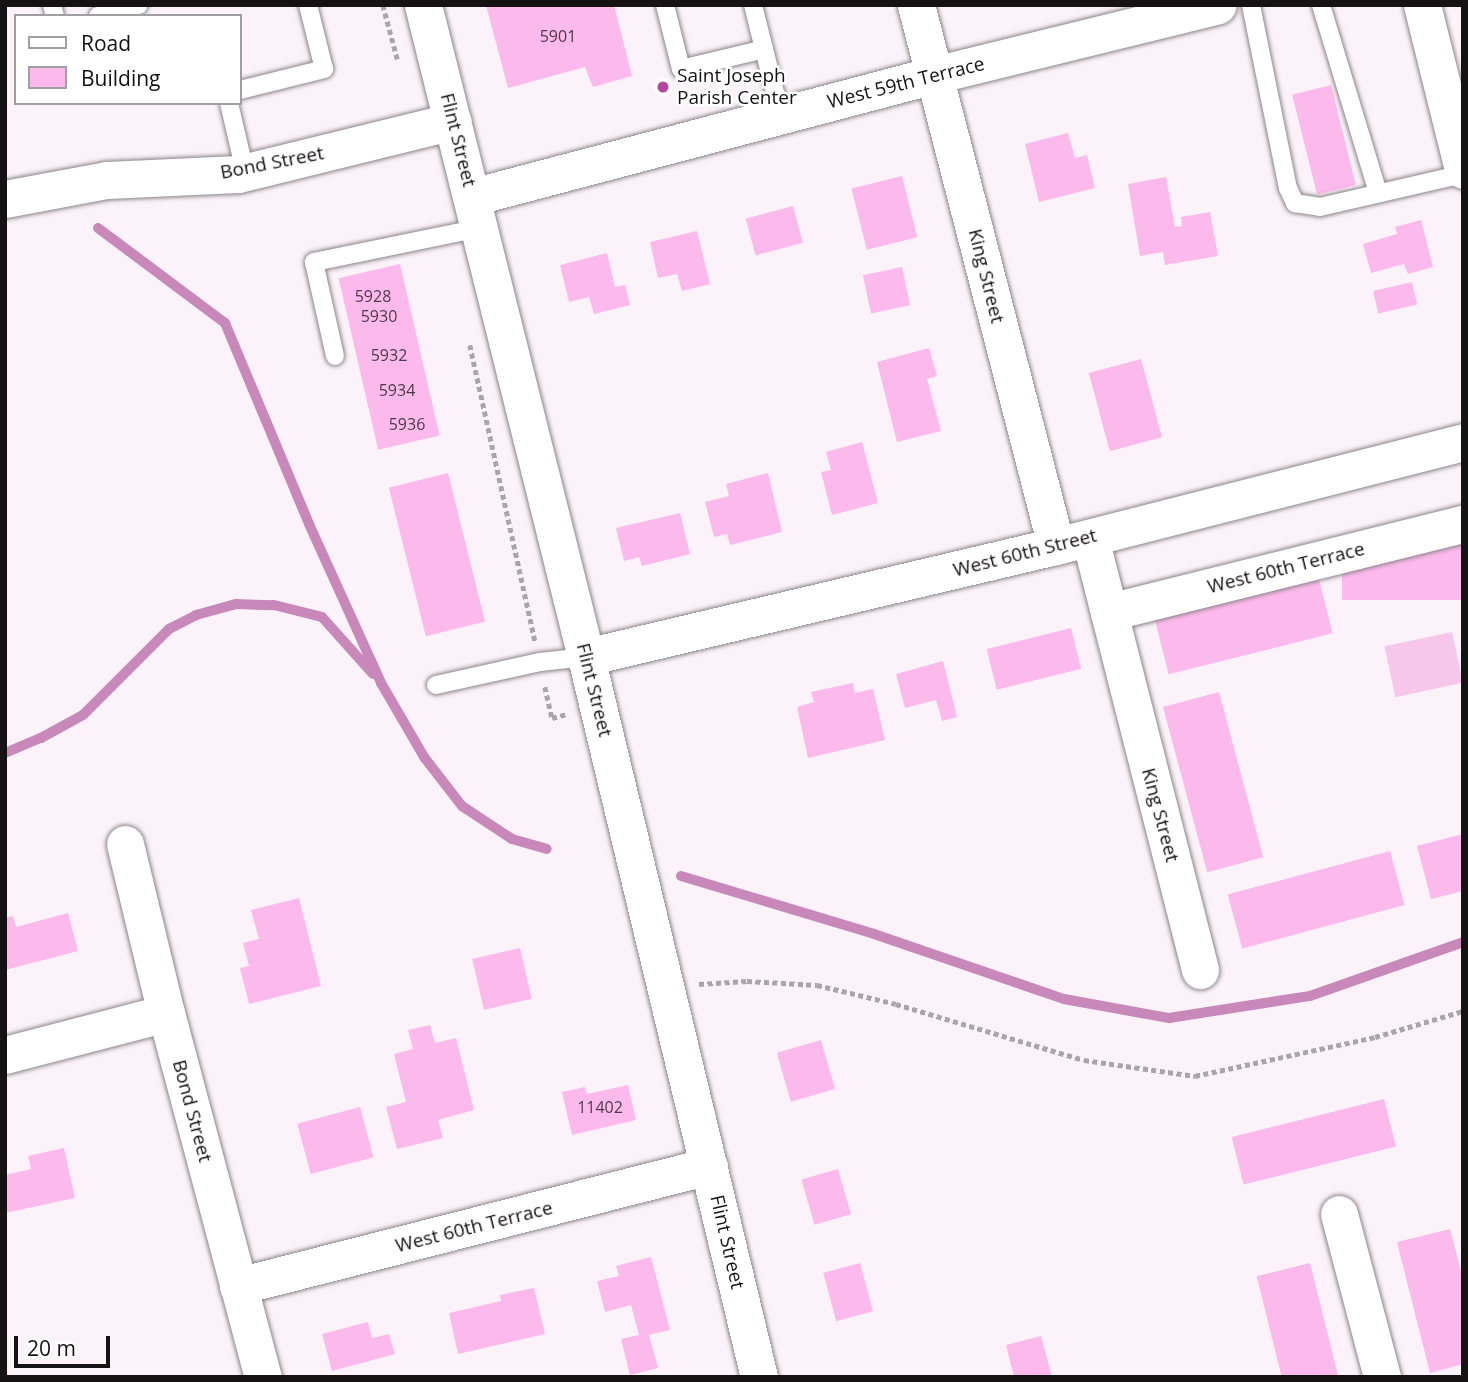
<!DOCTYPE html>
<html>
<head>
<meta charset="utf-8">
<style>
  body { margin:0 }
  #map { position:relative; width:1468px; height:1382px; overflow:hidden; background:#fbf3f9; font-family:"Open Sans",sans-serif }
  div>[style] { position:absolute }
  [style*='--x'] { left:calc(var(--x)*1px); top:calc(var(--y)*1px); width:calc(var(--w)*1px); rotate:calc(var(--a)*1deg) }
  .green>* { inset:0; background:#f7c7eb; transform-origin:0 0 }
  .stream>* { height:10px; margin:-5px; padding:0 5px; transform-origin:5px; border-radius:5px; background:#c888b9 }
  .building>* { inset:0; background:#fcb9ec; transform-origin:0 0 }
  .path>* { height:4.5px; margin-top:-2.25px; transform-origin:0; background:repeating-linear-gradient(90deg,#aba5a9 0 5px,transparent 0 8.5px) }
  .roads { filter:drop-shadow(0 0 2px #8c858a) drop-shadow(0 0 2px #8c858a) }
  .lane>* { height:18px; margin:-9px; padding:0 9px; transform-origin:9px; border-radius:9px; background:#fff }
  .street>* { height:37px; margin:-18.5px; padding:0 18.5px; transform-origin:18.5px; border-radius:18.5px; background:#fff }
  .dots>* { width:19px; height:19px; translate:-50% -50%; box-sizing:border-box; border:4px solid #fff; border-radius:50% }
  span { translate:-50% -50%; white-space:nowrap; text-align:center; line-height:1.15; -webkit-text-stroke:5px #fff; paint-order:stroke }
  .number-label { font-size:16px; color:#4f3c4a }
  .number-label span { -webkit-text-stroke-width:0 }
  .poi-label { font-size:19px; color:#151214 }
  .left { translate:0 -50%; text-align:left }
  .street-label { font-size:19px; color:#151214 }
  .frame { position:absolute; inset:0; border:7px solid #151214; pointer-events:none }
  .legend { position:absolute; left:14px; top:14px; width:228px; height:91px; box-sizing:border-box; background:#fff; border:2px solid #a1a0a1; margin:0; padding:9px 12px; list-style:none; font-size:21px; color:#151214 }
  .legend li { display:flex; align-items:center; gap:14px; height:35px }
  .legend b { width:35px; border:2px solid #a1a0a1 }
  .scale { position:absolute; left:14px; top:1336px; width:96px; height:32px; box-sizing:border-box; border:4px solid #151214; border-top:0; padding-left:9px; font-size:21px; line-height:24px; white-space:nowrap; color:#151214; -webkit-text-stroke:5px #fff; paint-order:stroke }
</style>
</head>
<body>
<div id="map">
  <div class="green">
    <div style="left:1452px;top:632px;width:52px;height:69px;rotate:78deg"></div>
  </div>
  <div class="stream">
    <div style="--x:98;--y:228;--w:159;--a:36.8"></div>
    <div style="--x:225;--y:323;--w:218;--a:67.3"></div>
    <div style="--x:309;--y:524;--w:175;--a:65.6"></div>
    <div style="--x:381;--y:683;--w:86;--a:59.8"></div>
    <div style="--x:424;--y:757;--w:62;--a:52.2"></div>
    <div style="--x:462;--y:806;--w:60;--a:33.4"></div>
    <div style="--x:512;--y:839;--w:36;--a:16"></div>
    <div style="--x:5;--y:753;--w:39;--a:-23"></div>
    <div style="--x:41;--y:738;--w:48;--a:-28.7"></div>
    <div style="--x:83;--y:715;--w:122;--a:-45"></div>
    <div style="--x:169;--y:629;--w:30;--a:-27"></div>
    <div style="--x:196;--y:615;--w:41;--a:-15.4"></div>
    <div style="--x:236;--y:604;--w:38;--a:2"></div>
    <div style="--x:274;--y:605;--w:49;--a:14"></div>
    <div style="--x:322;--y:617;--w:76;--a:48.2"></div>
    <div style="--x:681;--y:876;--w:202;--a:16.7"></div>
    <div style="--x:874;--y:934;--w:201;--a:18.9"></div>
    <div style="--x:1064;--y:999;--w:107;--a:10.3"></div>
    <div style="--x:1169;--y:1018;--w:143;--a:-8.9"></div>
    <div style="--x:1310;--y:996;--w:162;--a:-19.4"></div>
  </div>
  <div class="building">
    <div style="clip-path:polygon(486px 5px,614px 5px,632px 76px,593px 87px,585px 67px,508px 88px)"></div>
    <div style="left:1331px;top:85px;width:103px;height:40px;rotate:76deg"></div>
    <div style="clip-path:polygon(1068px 133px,1075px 158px,1087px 155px,1095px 188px,1039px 202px,1025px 144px)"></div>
    <div style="left:902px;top:176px;width:63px;height:52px;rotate:76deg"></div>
    <div style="clip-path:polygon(1166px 177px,1175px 227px,1182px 226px,1181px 217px,1210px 212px,1218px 256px,1165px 265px,1163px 252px,1140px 256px,1128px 184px)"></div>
    <div style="left:793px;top:206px;width:38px;height:49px;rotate:75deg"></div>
    <div style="clip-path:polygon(1421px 220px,1433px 267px,1408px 274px,1404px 264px,1371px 273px,1363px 244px,1397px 234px,1395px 227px)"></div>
    <div style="clip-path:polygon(697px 231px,710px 284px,682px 291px,677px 274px,658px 278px,650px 242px)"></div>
    <div style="clip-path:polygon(607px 253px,615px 287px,625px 285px,630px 305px,594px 314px,589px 297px,569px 302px,560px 265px)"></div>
    <div style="left:400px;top:264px;width:176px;height:63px;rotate:77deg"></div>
    <div style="left:902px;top:267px;width:39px;height:40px;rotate:78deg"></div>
    <div style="left:1412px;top:282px;width:23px;height:40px;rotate:77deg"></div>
    <div style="clip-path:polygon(929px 348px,937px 376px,927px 379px,941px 431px,897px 442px,877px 362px)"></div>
    <div style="left:1141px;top:359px;width:81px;height:54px;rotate:75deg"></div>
    <div style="clip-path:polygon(862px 442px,878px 503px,832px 515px,821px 472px,831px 470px,826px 452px)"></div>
    <div style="left:448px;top:473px;width:153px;height:61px;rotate:76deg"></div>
    <div style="clip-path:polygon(768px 473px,782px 532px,730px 545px,727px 534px,714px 537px,705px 502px,729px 496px,726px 484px)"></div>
    <div style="clip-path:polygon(680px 513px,690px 554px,642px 566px,639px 557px,624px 561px,616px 528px)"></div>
    <div style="left:1463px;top:543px;width:57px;height:121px;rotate:90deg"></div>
    <div style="left:1319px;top:579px;width:56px;height:169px;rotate:76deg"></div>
    <div style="left:1071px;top:628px;width:42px;height:87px;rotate:76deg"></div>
    <div style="clip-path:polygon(943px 661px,957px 717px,942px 721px,936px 700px,905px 708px,896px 674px)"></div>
    <div style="clip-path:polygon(853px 683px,855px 693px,873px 689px,885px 740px,808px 758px,797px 707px,814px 702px,811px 692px)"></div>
    <div style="left:1219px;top:692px;width:171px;height:58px;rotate:75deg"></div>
    <div style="clip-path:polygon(1463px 834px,1463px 891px,1431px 899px,1417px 846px)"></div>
    <div style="left:1390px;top:851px;width:56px;height:168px;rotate:75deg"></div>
    <div style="clip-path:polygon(299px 898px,321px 986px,249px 1004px,240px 968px,249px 966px,243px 943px,259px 939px,251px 910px)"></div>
    <div style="clip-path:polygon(68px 913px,78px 951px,5px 970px,5px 918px,13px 916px,16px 927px)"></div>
    <div style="left:520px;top:948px;width:52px;height:49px;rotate:77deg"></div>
    <div style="clip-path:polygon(430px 1025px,435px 1043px,456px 1038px,474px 1110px,438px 1120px,443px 1138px,397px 1149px,386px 1107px,406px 1102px,394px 1054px,413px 1049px,408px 1030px)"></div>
    <div style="left:821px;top:1040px;width:51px;height:46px;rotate:74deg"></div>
    <div style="clip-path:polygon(628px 1085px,636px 1120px,572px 1135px,562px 1092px,585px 1087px,587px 1094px)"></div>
    <div style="left:1384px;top:1099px;width:49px;height:157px;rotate:76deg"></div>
    <div style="left:360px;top:1107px;width:52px;height:65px;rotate:75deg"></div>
    <div style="clip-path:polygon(64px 1148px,75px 1198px,5px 1213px,5px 1175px,31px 1169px,28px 1156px)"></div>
    <div style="left:838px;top:1169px;width:47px;height:38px;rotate:74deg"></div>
    <div style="clip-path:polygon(1450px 1229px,1463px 1279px,1463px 1364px,1430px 1373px,1397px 1242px)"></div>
    <div style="clip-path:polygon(651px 1257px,670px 1330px,649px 1335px,658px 1368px,630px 1375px,621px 1339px,639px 1335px,631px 1305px,605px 1312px,597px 1281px,619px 1276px,616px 1266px)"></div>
    <div style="left:860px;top:1263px;width:50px;height:38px;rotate:75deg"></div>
    <div style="left:1310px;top:1263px;width:118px;height:55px;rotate:76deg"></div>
    <div style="clip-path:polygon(534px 1288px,545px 1334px,458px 1354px,449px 1313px,501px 1301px,500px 1295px)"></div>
    <div style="clip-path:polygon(368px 1322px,372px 1338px,389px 1334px,395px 1354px,332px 1371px,322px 1334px)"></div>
    <div style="clip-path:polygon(1041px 1336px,1052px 1377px,1014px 1377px,1006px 1345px)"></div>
  </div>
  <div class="path">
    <div style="--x:383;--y:5;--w:58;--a:75"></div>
    <div style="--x:470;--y:345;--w:303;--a:77.6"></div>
    <div style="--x:545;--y:687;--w:32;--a:77"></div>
    <div style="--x:552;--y:718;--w:16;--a:-15"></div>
    <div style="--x:699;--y:984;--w:48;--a:-3.6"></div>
    <div style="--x:747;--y:981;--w:70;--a:3.3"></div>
    <div style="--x:817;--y:985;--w:81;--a:13.5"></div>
    <div style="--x:896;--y:1004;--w:196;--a:16.6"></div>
    <div style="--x:1084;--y:1060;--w:112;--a:8.2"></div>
    <div style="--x:1195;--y:1076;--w:184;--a:-12.2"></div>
    <div style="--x:1375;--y:1037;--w:92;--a:-16.5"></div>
  </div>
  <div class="roads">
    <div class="lane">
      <div style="--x:52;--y:5;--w:11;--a:75"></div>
      <div style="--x:665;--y:5;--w:66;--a:76"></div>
      <div style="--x:681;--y:69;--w:85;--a:-13.5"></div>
      <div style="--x:764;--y:49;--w:45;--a:-104"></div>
      <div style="--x:1251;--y:5;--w:187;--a:78.6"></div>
      <div style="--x:1288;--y:188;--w:17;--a:65"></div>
      <div style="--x:1295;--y:203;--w:25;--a:9"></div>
      <div style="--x:1320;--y:207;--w:147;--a:-13"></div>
      <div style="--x:1321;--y:5;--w:196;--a:73.1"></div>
      <div style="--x:98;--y:16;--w:42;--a:-15"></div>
      <div style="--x:764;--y:49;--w:69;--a:75.8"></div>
      <div style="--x:240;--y:90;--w:87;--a:-14"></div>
      <div style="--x:324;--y:69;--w:66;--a:-104"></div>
      <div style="--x:229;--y:103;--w:71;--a:76.9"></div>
      <div style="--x:335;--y:356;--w:96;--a:-102.6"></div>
      <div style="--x:314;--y:262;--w:169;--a:-11.6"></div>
      <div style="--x:436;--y:685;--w:107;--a:-12.5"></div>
      <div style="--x:540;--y:662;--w:46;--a:-6.2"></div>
    </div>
    <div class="street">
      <div style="--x:423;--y:5;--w:672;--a:75.96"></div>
      <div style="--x:586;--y:657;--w:740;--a:76.49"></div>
      <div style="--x:916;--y:5;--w:559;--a:75.49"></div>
      <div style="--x:1422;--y:5;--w:170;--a:76"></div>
      <div style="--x:472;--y:197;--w:478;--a:-14.8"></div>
      <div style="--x:934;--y:75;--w:292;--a:-13.8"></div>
      <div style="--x:5;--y:199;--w:104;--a:-10.6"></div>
      <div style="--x:107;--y:180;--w:131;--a:-2.6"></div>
      <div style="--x:238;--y:174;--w:221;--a:-13.8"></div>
      <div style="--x:1090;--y:538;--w:446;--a:75.7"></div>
      <div style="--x:1109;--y:612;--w:365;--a:-14"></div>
      <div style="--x:586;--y:657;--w:483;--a:-13.3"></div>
      <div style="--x:1056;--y:546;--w:420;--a:-14.3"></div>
      <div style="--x:125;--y:844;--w:174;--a:76.4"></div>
      <div style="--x:166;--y:1013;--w:377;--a:75.1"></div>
      <div style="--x:5;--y:1055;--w:166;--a:-14.6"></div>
      <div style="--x:1339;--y:1214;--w:169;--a:75.2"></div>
      <div style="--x:238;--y:1286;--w:486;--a:-14.3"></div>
    </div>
  </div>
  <div class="dots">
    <div style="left:663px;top:87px;background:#b545a1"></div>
  </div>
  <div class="number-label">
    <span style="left:558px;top:36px">5901</span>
    <span style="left:373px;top:296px">5928</span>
    <span style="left:379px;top:316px">5930</span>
    <span style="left:389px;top:355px">5932</span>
    <span style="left:397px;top:390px">5934</span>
    <span style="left:407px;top:424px">5936</span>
    <span style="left:600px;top:1107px">11402</span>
  </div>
  <div class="poi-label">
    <span class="left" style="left:677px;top:87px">Saint Joseph<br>Parish Center</span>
  </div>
  <div class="street-label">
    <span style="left:906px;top:83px;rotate:-14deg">West 59th Terrace</span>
    <span style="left:458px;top:140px;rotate:76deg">Flint Street</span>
    <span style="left:272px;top:163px;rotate:-11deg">Bond Street</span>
    <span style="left:986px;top:276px;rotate:76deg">King Street</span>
    <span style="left:1025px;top:553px;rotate:-14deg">West 60th Street</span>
    <span style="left:1286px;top:568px;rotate:-14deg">West 60th Terrace</span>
    <span style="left:594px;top:690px;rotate:76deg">Flint Street</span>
    <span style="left:1160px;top:815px;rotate:75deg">King Street</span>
    <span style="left:192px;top:1111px;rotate:75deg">Bond Street</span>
    <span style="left:474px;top:1227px;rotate:-14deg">West 60th Terrace</span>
    <span style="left:727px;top:1242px;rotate:77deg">Flint Street</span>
  </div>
  <div class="frame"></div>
  <ul class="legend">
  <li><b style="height:9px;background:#fff"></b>Road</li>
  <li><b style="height:19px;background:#fcb9ec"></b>Building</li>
  </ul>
  <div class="scale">20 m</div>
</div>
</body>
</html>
